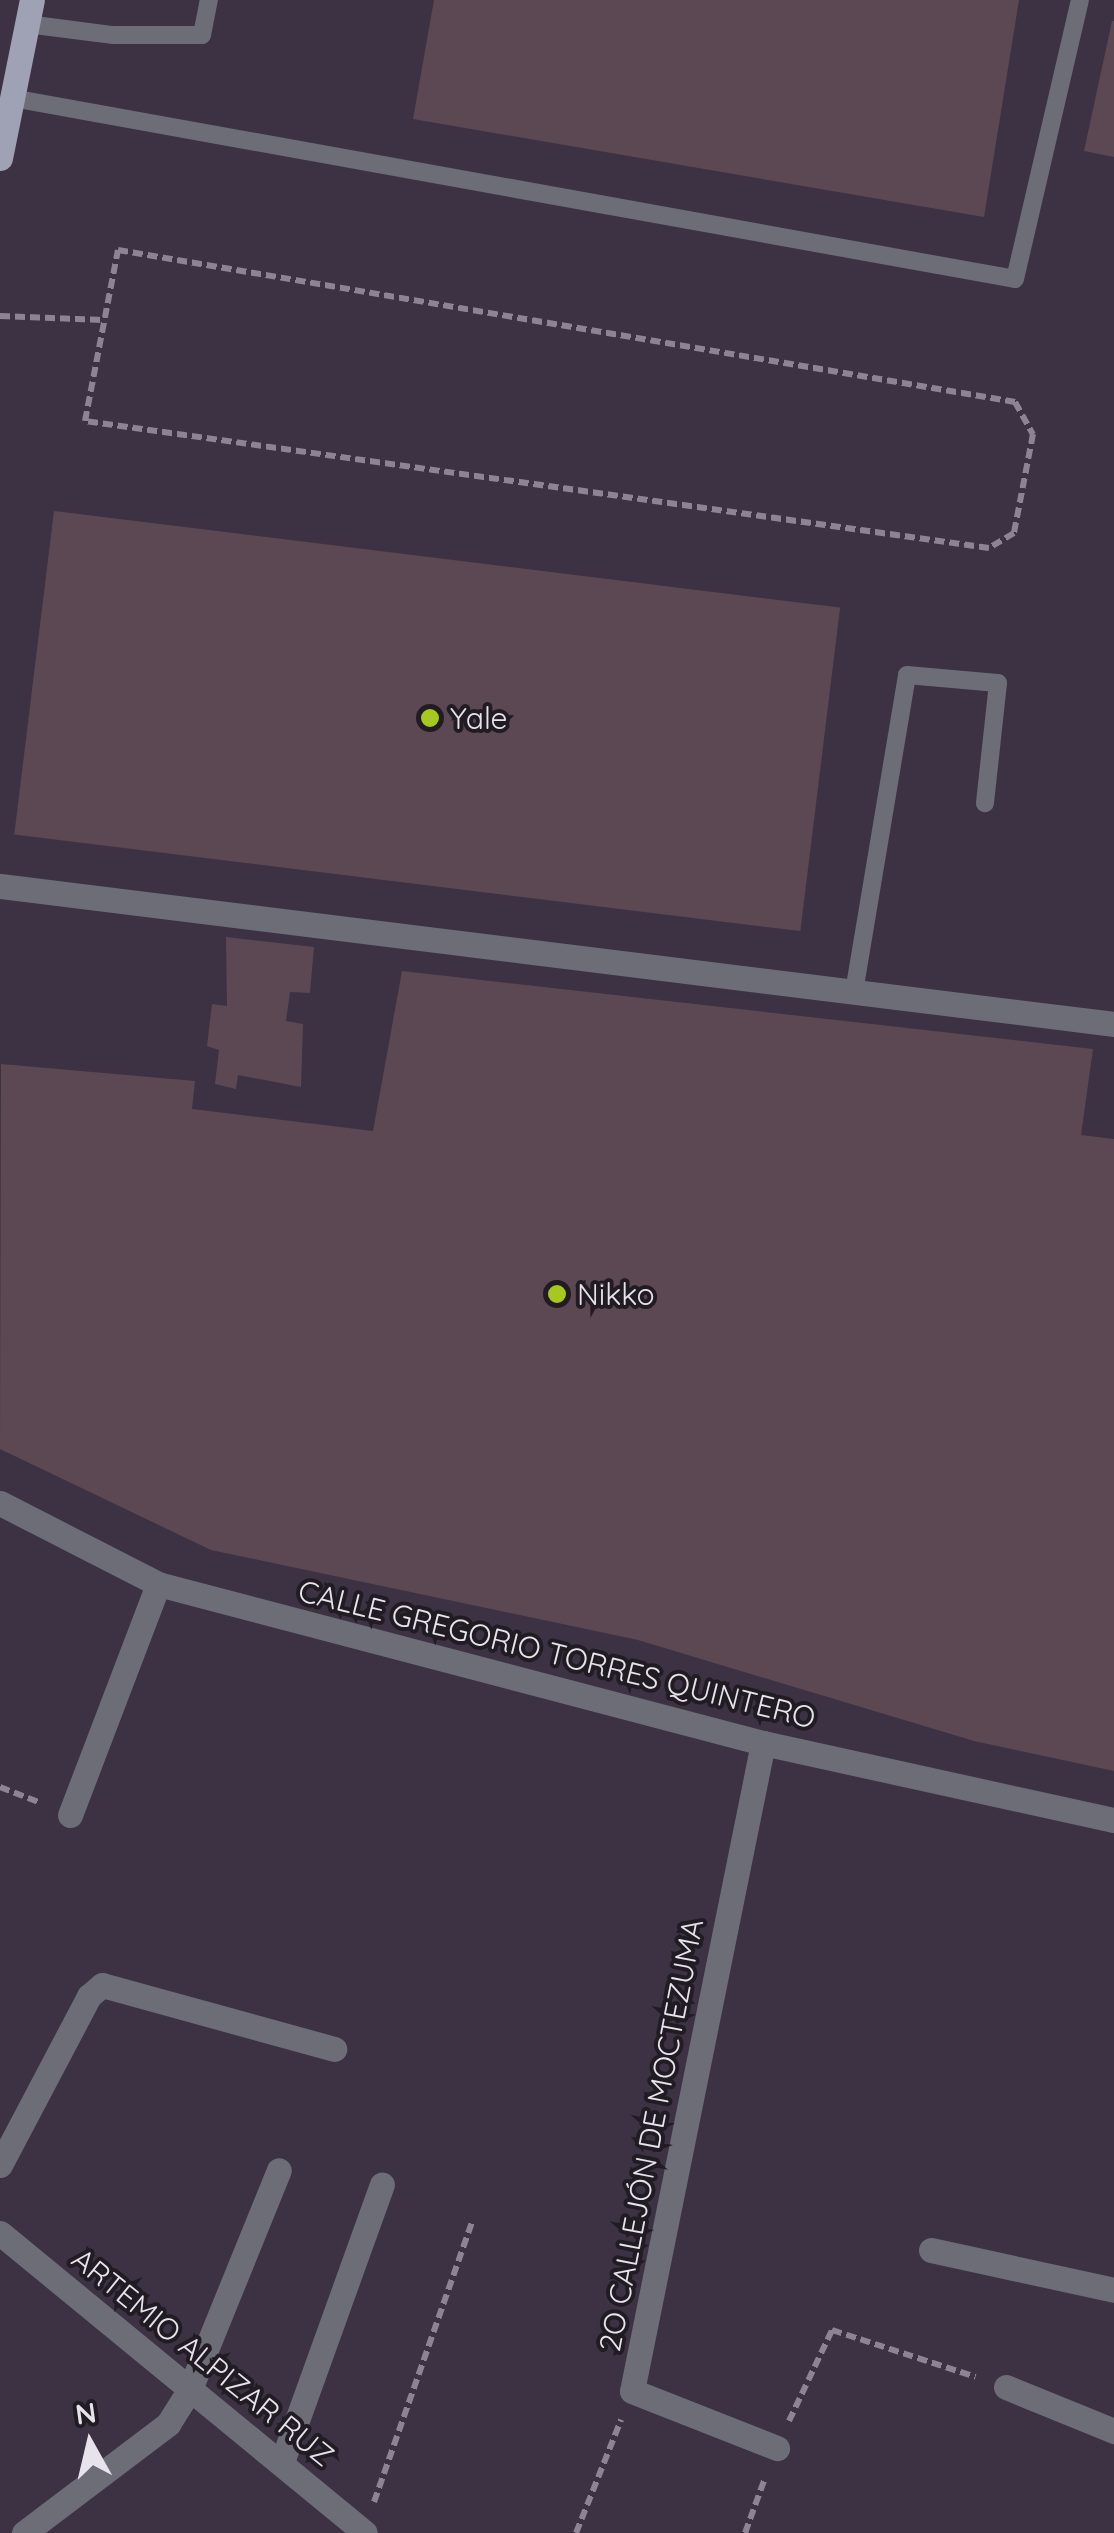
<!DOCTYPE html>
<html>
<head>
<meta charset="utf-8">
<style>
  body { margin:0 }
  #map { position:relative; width:1114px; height:2533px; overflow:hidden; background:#3c3243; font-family:Quicksand,sans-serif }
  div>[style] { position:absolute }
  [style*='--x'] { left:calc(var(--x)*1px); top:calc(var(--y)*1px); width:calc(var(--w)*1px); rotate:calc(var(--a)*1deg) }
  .building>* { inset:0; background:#5c4853; transform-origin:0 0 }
  .path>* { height:6px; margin-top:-3px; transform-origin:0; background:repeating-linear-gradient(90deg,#8c8492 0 10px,transparent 0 15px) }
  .service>* { height:18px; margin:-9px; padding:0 9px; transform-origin:9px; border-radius:9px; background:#6c6d77 }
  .minor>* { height:25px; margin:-12.5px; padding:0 12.5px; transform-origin:12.5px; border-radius:12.5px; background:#6c6d77 }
  .tertiary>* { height:25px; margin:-12.5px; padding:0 12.5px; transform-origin:12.5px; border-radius:12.5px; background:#6c6d77 }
  .primary>* { height:25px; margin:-12.5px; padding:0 12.5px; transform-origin:12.5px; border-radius:12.5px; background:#9fa2b5 }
  .dots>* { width:28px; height:28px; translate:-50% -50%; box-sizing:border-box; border:5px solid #211c24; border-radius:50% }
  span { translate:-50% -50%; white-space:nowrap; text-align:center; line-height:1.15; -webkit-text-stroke:8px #211c24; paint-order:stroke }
  .poi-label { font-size:30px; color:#e8e2ed }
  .left { translate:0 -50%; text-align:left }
  .street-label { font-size:30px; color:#e8e2ed }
  .north { position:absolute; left:40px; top:2393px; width:100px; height:100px; -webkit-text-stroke:8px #211c24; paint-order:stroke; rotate:352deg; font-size:28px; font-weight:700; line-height:40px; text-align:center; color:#e8e2ed }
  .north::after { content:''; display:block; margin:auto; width:35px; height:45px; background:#e8e2ed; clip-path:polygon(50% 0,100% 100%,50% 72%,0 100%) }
</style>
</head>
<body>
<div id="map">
  <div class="building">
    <div style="clip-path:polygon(434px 0,1019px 0,984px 217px,413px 119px)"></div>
    <div style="clip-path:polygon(1112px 21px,1114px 21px,1114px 157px,1084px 151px)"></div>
    <div style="left:54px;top:511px;width:792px;height:326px;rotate:7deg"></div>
    <div style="clip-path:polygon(226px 937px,314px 947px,310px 993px,290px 992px,286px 1021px,303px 1024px,301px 1087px,238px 1075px,236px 1089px,215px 1084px,219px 1050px,207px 1046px,212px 1004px,227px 1006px)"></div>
    <div style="clip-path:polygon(402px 971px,1093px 1049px,1081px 1135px,1114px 1139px,1114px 1771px,974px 1741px,638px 1640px,211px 1550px,0 1449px,1px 1064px,195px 1081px,192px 1109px,373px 1131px)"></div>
  </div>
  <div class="path">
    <div style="--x:118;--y:250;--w:910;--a:9.62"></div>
    <div style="--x:1015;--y:402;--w:37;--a:61"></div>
    <div style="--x:1033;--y:434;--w:101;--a:100.9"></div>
    <div style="--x:1014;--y:533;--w:29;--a:149"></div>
    <div style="--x:989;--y:548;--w:913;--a:-172"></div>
    <div style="--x:85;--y:421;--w:174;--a:-79.1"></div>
    <div style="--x:0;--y:316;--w:103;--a:2.2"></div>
    <div style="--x:0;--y:1787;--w:44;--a:21.3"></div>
    <div style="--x:789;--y:2421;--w:101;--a:-64.7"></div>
    <div style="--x:832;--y:2330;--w:151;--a:18.1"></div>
    <div style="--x:374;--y:2502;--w:299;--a:-70.7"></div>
    <div style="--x:576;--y:2533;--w:122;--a:-68.3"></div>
    <div style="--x:745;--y:2533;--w:59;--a:-70"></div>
  </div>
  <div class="service">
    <div style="--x:27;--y:24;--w:87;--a:7.3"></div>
    <div style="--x:113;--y:35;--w:89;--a:0"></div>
    <div style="--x:202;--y:35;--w:36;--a:-79"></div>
    <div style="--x:12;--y:98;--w:1019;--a:10.23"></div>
    <div style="--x:1015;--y:279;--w:286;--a:-76.9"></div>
    <div style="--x:854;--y:992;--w:321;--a:-80.5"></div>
    <div style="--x:907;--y:675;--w:91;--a:5"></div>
    <div style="--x:998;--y:683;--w:121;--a:96.2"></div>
  </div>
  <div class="minor">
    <div style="--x:0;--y:886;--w:1123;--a:7.06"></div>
    <div style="--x:0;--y:1503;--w:178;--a:27.1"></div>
    <div style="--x:158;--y:1584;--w:626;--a:14.72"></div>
    <div style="--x:763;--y:1743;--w:359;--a:12.4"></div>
    <div style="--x:763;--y:1743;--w:661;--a:101.43"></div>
    <div style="--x:632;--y:2391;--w:156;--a:21.5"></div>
    <div style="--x:70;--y:1815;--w:247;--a:-69.1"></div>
    <div style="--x:0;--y:2165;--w:191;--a:-62.2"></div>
    <div style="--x:89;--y:1996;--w:17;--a:-40"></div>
    <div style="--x:102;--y:1985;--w:241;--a:15.4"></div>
    <div style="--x:931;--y:2250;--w:187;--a:12.3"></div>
    <div style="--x:1006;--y:2387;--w:117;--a:22.2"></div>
    <div style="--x:282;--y:2462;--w:295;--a:-70.2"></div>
    <div style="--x:24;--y:2533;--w:181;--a:-37.1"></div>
    <div style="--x:168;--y:2424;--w:41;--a:-57.8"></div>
    <div style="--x:190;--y:2389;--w:236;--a:-67.9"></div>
  </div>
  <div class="tertiary">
    <div style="--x:0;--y:2233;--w:472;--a:39.4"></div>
  </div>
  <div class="primary">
    <div style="--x:0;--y:158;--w:161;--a:-78.6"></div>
  </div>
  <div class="dots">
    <div style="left:430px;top:718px;background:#a7c81f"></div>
    <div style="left:557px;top:1294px;background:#a7c81f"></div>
  </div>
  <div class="poi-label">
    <span class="left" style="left:450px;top:718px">Yale</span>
    <span class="left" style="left:577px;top:1294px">Nikko</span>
  </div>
  <div class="street-label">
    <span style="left:557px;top:1654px;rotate:14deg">CALLE GREGORIO TORRES QUINTERO</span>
    <span style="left:651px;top:2135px;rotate:-79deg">2O CALLEJÓN DE MOCTEZUMA</span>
    <span style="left:203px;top:2357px;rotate:39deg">ARTEMIO ALPIZAR RUZ</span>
  </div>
  <div class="north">N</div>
</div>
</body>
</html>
